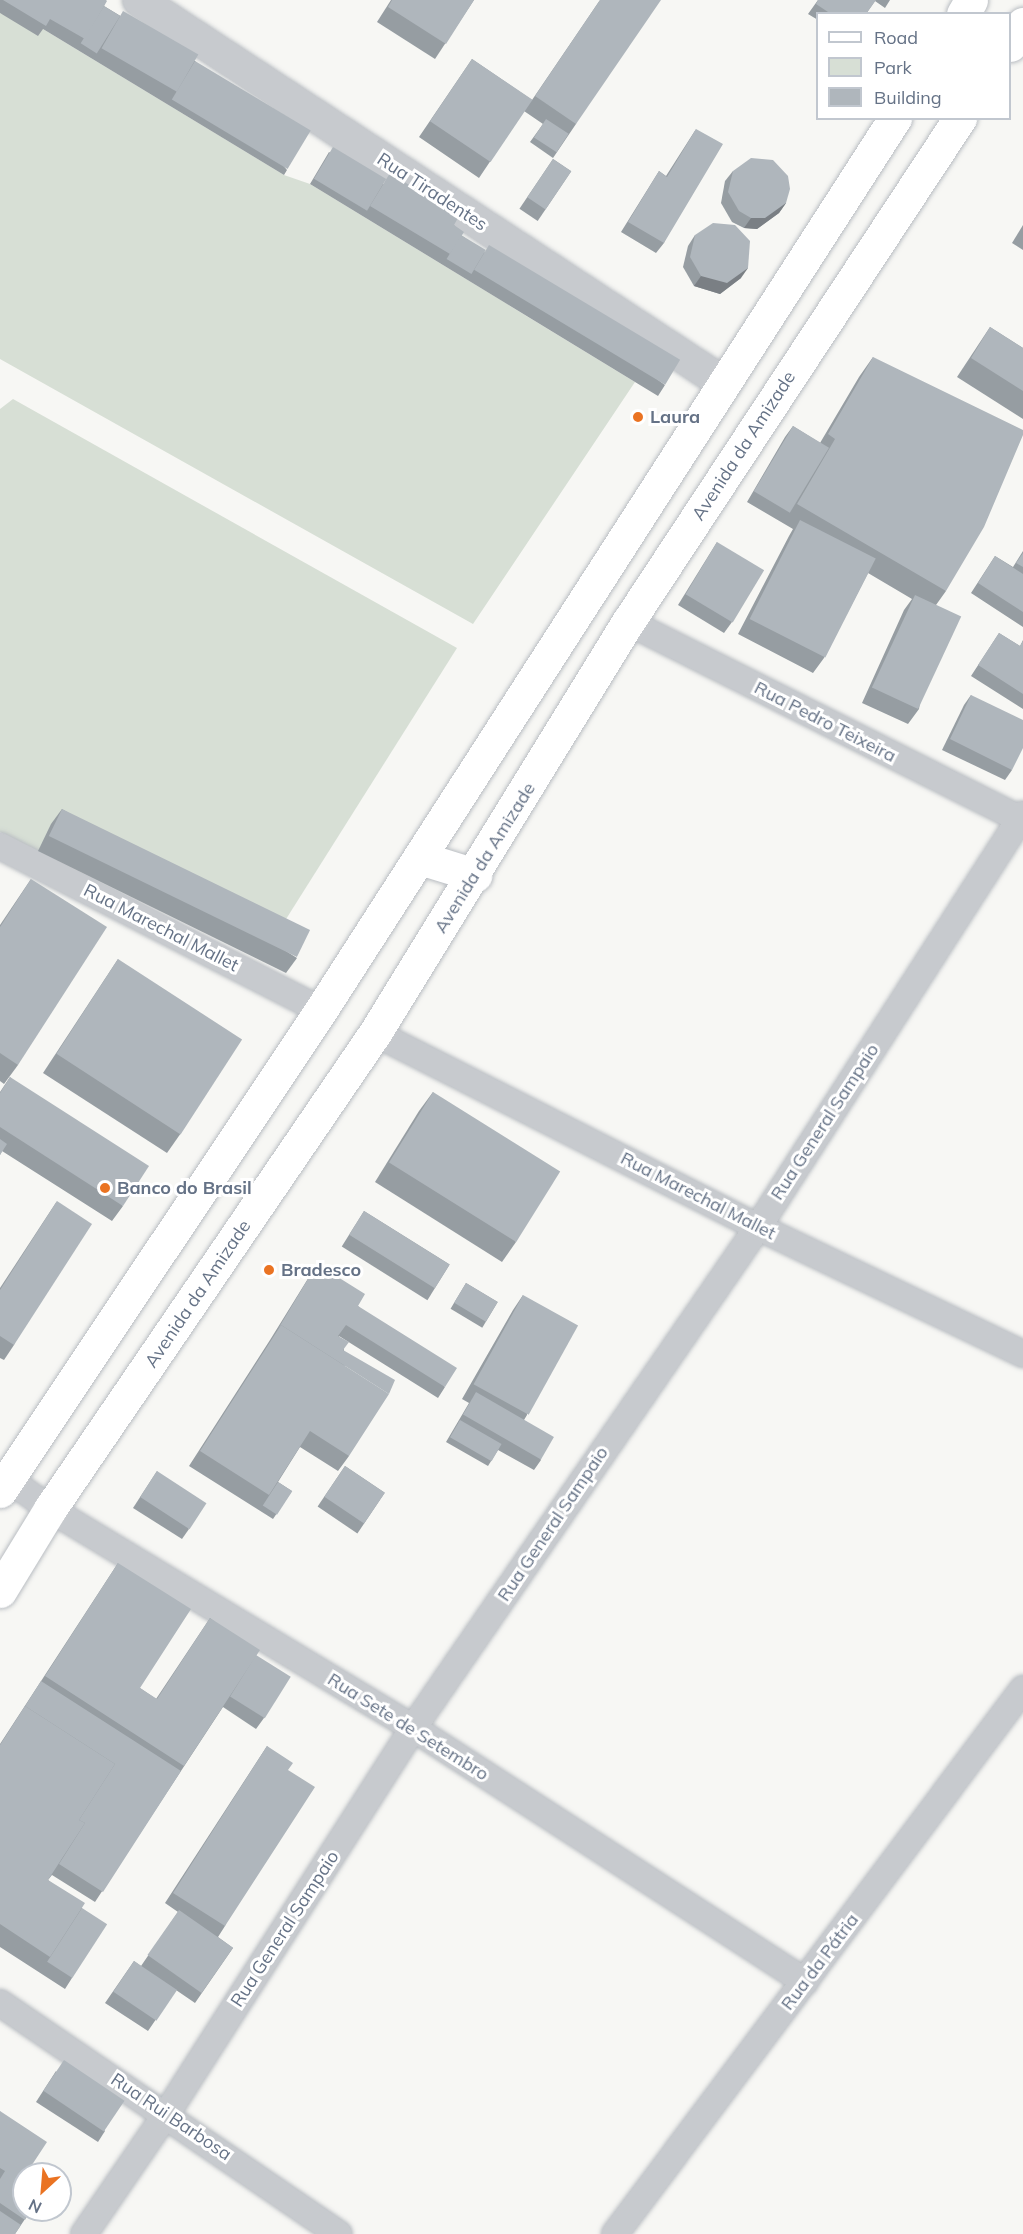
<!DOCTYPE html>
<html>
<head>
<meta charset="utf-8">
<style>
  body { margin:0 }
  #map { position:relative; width:1023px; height:2234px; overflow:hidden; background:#f7f7f4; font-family:Mulish,sans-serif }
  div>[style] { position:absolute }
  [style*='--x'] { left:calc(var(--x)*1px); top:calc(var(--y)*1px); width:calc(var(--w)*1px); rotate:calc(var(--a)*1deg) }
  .green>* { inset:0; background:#d7dfd5 }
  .roads { filter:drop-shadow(0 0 2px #b9bdc2) drop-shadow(0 0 2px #b9bdc2) }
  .minor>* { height:26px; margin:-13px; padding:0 13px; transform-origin:13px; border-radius:13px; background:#c7cace }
  .tertiary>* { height:32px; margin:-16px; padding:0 16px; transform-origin:16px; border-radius:16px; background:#c7cace }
  .secondary>* { height:33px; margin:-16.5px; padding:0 16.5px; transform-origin:16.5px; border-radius:16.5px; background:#fff }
  .wall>* { inset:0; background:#969da2; transform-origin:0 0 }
  .shaded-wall>* { inset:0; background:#7a7f84 }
  .building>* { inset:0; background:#afb6bc; transform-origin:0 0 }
  .dots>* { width:16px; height:16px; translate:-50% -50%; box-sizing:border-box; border:3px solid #fff; border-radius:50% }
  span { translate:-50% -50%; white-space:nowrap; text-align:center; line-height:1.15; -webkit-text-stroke:6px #fff; paint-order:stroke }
  .street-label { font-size:18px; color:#657286 }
  .poi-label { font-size:18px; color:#657286; font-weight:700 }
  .left { translate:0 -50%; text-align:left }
  .legend { position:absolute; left:816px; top:12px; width:195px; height:108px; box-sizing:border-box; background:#fff; border:2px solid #c1c7cf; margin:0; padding:8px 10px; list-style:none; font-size:18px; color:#657286 }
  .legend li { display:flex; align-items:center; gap:12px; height:30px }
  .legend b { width:30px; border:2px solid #c1c7cf }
  .north { position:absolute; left:12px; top:2162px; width:60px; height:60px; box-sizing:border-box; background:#fff; border:2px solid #c1c7cf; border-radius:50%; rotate:206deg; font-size:16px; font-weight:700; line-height:24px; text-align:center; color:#657286 }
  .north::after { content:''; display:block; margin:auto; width:21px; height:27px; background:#ea7322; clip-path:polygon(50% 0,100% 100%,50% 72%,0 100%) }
</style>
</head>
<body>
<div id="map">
  <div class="green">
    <div style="clip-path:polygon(0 13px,43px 29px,284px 175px,310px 184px,635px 382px,473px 624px,0 359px)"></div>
    <div style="clip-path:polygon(13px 399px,457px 648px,276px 935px,38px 851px,0 832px,0 409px)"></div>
  </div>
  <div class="roads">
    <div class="minor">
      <div style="--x:628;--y:622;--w:442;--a:26.7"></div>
      <div style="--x:0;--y:846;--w:360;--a:27.1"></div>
      <div style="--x:375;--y:1033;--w:429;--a:26.9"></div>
      <div style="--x:758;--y:1227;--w:294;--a:25.6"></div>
      <div style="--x:8;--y:1479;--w:52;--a:35.5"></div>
      <div style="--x:50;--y:1509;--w:424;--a:31.1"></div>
      <div style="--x:413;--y:1728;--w:467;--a:32.9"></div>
      <div style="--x:0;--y:2003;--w:410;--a:34.3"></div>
      <div style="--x:84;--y:2234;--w:147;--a:-55.6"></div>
      <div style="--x:167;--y:2113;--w:457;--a:-57.4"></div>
      <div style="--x:413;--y:1728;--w:608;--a:-55.45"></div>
      <div style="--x:758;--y:1227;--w:490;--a:-57.3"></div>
      <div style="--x:615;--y:2234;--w:681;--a:-53.18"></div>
    </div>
    <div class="tertiary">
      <div style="--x:139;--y:0;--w:701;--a:33.24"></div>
    </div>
    <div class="secondary">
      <div style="--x:963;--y:14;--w:16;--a:-60"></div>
      <div style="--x:1010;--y:45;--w:25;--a:-58"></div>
      <div style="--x:420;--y:858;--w:58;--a:17.2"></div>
      <div style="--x:0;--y:1491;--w:578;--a:-56.28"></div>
      <div style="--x:321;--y:1010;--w:1061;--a:-57.24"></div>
      <div style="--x:0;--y:1591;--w:96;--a:-58.6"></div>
      <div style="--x:50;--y:1509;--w:576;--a:-55.68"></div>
      <div style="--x:375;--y:1033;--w:483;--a:-58.4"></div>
      <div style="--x:628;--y:622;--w:604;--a:-56.63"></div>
    </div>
  </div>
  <div class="wall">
    <div style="clip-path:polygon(0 0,106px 0,104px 6px,195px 61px,287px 170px,284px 175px,43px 29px,38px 36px,0 13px)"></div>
    <div style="clip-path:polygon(391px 0,474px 0,435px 59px,377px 22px)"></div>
    <div style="clip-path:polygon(600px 0,576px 124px,553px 158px,530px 142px,543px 124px,524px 111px,479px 178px,419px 137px,472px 59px,532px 100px)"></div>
    <div style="clip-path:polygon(818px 0,890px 0,885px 8px,875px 1px,866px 14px,818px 14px,818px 20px,808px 14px)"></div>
    <div style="clip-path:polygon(696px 129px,664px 243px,656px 253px,621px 232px,659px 171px,666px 176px)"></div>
    <div style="clip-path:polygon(329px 152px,454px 225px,461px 235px,665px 385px,658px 396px,310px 184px)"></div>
    <div style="left:553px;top:159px;width:22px;height:60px;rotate:34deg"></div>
    <div style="clip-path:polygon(733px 171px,786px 203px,779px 213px,757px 229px,744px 228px,732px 222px,721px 203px,725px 181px)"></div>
    <div style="clip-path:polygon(1023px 225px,1023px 250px,1012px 243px)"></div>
    <div style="clip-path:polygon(695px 235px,741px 278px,720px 294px,694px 286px,683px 267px,688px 246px)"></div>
    <div style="clip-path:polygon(990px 327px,1023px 348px,1023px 419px,957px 377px)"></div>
    <div style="clip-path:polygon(873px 357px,946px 591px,936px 605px,919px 709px,908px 724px,862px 703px,904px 610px,912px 599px,868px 573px,824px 658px,813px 673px,738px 634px,789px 536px,793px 529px,747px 502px,785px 437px,793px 426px,820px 443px,859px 377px)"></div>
    <div style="clip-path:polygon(717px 542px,732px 622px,724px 633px,678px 605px)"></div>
    <div style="clip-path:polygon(1023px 551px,1023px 627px,971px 593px,995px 556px,1013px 567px)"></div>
    <div style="clip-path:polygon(999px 633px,1020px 646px,1023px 640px,1023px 709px,971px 676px)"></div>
    <div style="clip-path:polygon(971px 695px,1012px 770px,1005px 780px,942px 750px,964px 705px)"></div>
    <div style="clip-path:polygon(62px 809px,297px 958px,286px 973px,38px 851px,51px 824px)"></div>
    <div style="clip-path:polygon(31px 879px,18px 1065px,4px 1084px,0 1081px,0 925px)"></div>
    <div style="clip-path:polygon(118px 959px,181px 1133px,167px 1153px,43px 1073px)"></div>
    <div style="clip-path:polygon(10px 1077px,123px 1206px,112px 1221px,2px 1151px,0 1155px,0 1092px)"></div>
    <div style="clip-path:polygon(433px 1092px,516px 1242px,502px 1262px,375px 1182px,419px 1111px)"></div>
    <div style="clip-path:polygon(57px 1201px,14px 1345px,4px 1360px,0 1358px,0 1288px)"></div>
    <div style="left:364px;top:1211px;width:101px;height:42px;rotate:32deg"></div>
    <div style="clip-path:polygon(317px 1264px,358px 1306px,445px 1387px,438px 1398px,339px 1336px,344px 1350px,349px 1456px,338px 1471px,300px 1447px,278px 1482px,292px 1491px,273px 1519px,189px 1466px,270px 1340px)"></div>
    <div style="left:466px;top:1283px;width:37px;height:30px;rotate:31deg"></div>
    <div style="clip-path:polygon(523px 1295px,527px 1415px,524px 1420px,541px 1460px,534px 1470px,498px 1450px,488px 1466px,446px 1442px,469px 1403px,462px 1399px,513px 1310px)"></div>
    <div style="left:345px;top:1466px;width:48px;height:49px;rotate:34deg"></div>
    <div style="clip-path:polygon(157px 1471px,189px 1529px,182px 1539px,133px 1508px)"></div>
    <div style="clip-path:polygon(118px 1563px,140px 1688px,156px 1699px,210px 1618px,256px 1655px,264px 1718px,256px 1729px,223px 1707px,95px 1902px,52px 1875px,48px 1880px,82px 1908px,72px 1978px,65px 1989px,0 1947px,0 1744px)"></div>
    <div style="clip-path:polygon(267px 1746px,288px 1770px,225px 1926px,218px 1937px,233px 1948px,195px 2003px,176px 1990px,148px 2031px,105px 2003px,134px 1961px,141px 1966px,178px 1912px,165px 1903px)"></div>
    <div style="clip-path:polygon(56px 2071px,105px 2131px,98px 2142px,36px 2102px)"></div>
    <div style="clip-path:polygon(0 2111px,31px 2210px,15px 2234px,0 2234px)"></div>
  </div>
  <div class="shaded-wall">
    <div style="clip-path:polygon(786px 203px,779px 213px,757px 229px,744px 228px,751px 218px)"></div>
    <div style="clip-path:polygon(748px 268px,741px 278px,720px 294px,694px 286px,701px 276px)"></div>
  </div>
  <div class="building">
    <div style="clip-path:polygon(3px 0,106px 0,107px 1px,85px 39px,50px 19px,46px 26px)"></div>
    <div style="clip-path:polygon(392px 0,474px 0,446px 44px,388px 7px)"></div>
    <div style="clip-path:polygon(600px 0,661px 0,576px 124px,535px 96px)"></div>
    <div style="clip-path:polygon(818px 0,876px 0,866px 14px,831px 14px,816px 4px)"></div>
    <div style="left:104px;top:6px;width:19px;height:44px;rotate:32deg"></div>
    <div style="left:123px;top:11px;width:87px;height:43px;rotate:30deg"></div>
    <div style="left:472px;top:59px;width:73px;height:75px;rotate:34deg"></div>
    <div style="left:195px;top:61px;width:135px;height:45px;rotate:31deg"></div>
    <div style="left:546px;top:119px;width:27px;height:22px;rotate:33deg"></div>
    <div style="clip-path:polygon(696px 129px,723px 144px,664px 243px,628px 222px,659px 171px,667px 177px)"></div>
    <div style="left:333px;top:147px;width:62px;height:37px;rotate:31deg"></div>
    <div style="clip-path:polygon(751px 158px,773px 160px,788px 176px,790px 189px,786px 203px,765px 218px,751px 218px,739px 211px,728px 192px,733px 171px)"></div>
    <div style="left:553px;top:159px;width:22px;height:46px;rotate:34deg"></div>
    <div style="clip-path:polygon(390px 173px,459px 216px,454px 225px,464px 232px,450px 254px,370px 206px)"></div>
    <div style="clip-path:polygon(713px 223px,735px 225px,750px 241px,748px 268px,727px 283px,701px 276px,690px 257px,695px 235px)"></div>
    <div style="left:461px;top:235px;width:29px;height:28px;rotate:31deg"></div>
    <div style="left:489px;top:245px;width:223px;height:29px;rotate:31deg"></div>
    <div style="clip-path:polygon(990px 327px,1023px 348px,1023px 391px,971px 358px)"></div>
    <div style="clip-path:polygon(873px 357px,1023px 430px,1023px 435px,984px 527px,946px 591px,797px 504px,835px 439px,828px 434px)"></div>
    <div style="left:793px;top:426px;width:42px;height:76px;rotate:31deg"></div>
    <div style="left:800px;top:520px;width:85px;height:111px;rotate:27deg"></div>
    <div style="left:717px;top:542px;width:55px;height:61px;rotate:31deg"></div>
    <div style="clip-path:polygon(1023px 553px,1023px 567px,1016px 563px)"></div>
    <div style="clip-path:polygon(995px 556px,1023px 574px,1023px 612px,978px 583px)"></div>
    <div style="left:915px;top:595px;width:51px;height:102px;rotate:25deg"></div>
    <div style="clip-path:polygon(999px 633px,1020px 646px,1023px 641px,1023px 694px,978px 665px)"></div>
    <div style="clip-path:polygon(971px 695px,1023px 720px,1023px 748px,1012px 770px,950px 739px)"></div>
    <div style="left:62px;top:809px;width:276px;height:30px;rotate:26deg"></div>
    <div style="clip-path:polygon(31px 879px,107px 927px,18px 1065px,0 1053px,0 927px)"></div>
    <div style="left:118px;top:959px;width:148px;height:113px;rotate:33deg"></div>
    <div style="clip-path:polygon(10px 1077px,149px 1166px,123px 1206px,0 1127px,0 1093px)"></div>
    <div style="left:433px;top:1092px;width:150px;height:83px;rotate:32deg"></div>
    <div style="clip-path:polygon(0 1139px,7px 1144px,0 1155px)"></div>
    <div style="clip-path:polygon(57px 1201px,92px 1224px,14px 1345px,0 1336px,0 1290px)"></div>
    <div style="left:364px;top:1211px;width:101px;height:28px;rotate:32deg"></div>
    <div style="clip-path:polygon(317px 1264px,365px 1294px,358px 1306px,457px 1368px,445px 1387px,346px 1325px,338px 1336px,349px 1342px,343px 1350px,395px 1380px,389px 1394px,281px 1325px,278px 1329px)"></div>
    <div style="left:466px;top:1283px;width:37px;height:23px;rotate:31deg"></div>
    <div style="left:523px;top:1295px;width:63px;height:102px;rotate:29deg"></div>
    <div style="clip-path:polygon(281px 1325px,389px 1394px,349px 1456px,310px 1431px,269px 1495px,200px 1451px)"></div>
    <div style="left:476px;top:1392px;width:90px;height:26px;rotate:30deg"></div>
    <div style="left:460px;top:1420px;width:48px;height:20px;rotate:30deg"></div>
    <div style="left:345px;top:1466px;width:48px;height:37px;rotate:34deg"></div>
    <div style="left:157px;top:1471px;width:59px;height:31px;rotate:33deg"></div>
    <div style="left:278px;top:1482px;width:17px;height:28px;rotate:33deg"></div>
    <div style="clip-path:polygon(118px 1563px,191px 1609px,140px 1688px,157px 1699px,210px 1618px,260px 1650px,184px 1766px,45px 1676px)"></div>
    <div style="left:256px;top:1655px;width:41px;height:49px;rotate:32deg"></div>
    <div style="clip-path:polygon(41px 1681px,181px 1771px,103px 1892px,59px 1864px,85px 1823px,79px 1820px,115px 1764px,25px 1706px,22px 1711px)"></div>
    <div style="clip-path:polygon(25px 1706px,115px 1764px,79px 1820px,85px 1823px,48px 1880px,85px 1903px,50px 1957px,0 1924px,0 1745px)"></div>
    <div style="clip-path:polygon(267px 1746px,293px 1763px,288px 1770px,315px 1787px,225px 1926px,173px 1893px)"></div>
    <div style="left:82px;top:1908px;width:30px;height:64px;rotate:33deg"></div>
    <div style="left:179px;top:1910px;width:66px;height:55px;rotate:35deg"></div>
    <div style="left:134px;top:1961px;width:52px;height:37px;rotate:34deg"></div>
    <div style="left:64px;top:2060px;width:73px;height:37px;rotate:34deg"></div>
    <div style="clip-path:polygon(0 2111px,47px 2142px,26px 2174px,24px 2174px,24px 2177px,21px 2182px,24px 2183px,24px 2210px,31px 2210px,25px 2220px,0 2203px,0 2179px,5px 2171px,0 2168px)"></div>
    <div style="clip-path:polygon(0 2211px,21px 2225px,15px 2234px,0 2234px)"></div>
  </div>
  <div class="dots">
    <div style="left:638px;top:417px;background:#ea7322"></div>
    <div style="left:105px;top:1188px;background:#ea7322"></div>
    <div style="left:269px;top:1270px;background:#ea7322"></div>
  </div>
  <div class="street-label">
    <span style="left:432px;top:192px;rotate:33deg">Rua Tiradentes</span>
    <span style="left:744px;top:446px;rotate:-57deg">Avenida da Amizade</span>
    <span style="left:825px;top:722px;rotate:27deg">Rua Pedro Teixeira</span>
    <span style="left:485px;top:858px;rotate:-58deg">Avenida da Amizade</span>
    <span style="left:161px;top:928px;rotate:27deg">Rua Marechal Mallet</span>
    <span style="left:825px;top:1122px;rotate:-57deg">Rua General Sampaio</span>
    <span style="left:698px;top:1196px;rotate:27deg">Rua Marechal Mallet</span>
    <span style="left:198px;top:1294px;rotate:-56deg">Avenida da Amizade</span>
    <span style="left:553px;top:1524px;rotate:-56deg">Rua General Sampaio</span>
    <span style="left:408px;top:1727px;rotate:32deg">Rua Sete de Setembro</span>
    <span style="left:285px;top:1929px;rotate:-57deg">Rua General Sampaio</span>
    <span style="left:820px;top:1962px;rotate:-53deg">Rua da Pátria</span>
    <span style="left:171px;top:2117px;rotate:34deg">Rua Rui Barbosa</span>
  </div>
  <div class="poi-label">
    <span class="left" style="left:650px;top:417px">Laura</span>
    <span class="left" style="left:117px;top:1188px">Banco do Brasil</span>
    <span class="left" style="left:281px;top:1270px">Bradesco</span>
  </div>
  <ul class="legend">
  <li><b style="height:8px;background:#fff"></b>Road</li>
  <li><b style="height:16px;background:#d7dfd5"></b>Park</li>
  <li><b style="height:16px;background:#afb6bc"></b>Building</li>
  </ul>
  <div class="north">N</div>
</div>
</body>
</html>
